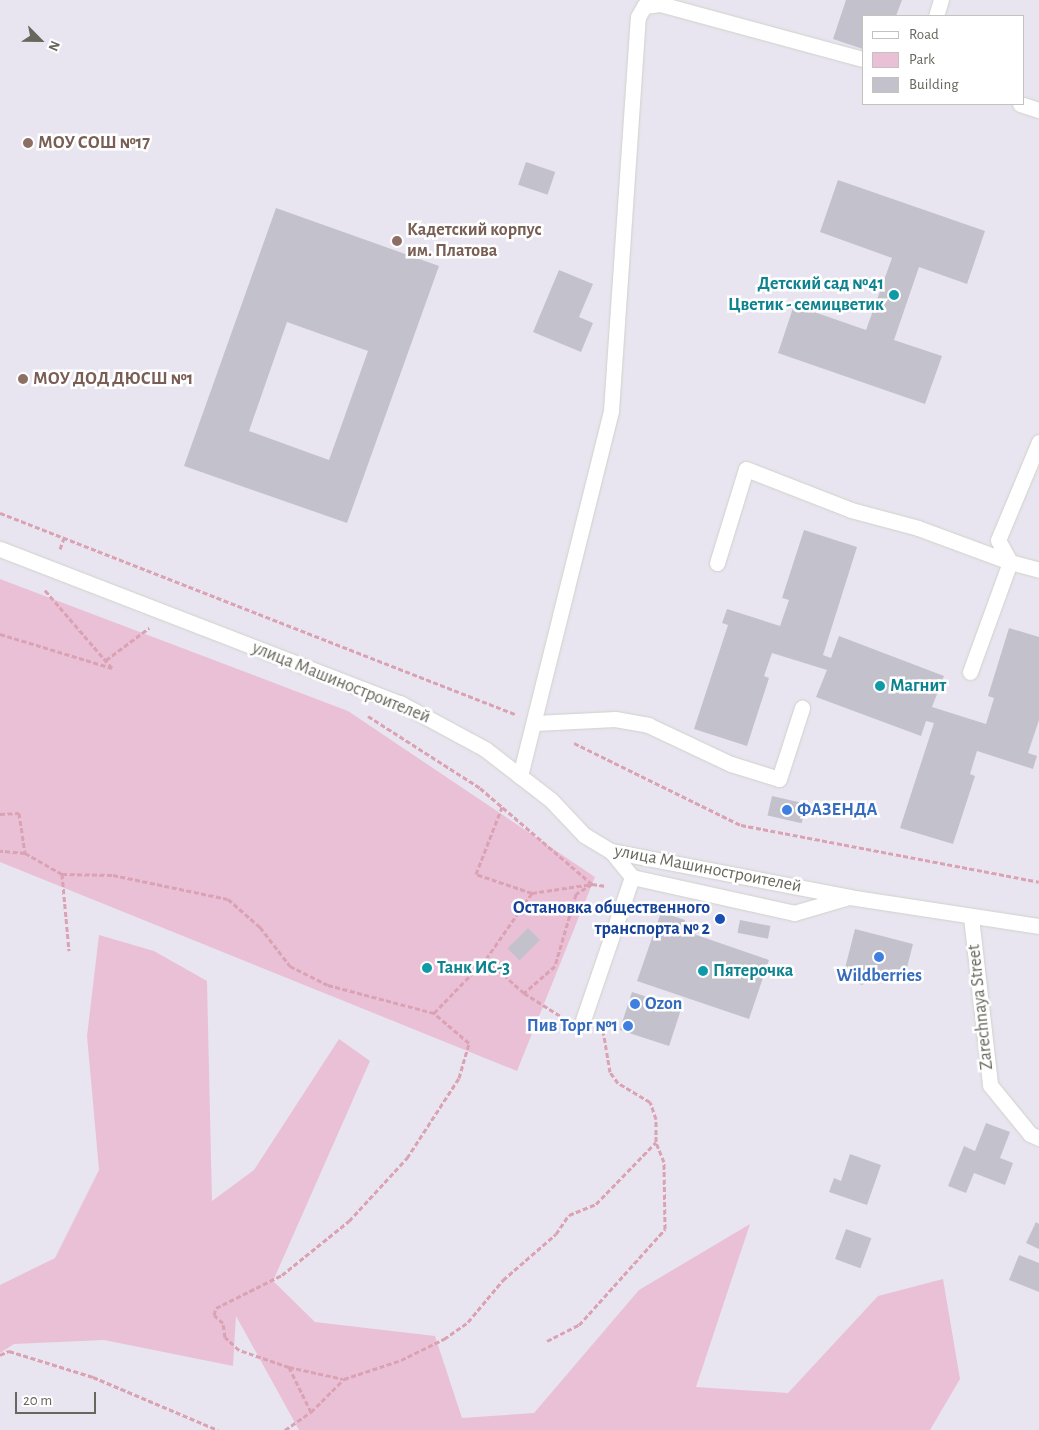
<!DOCTYPE html>
<html>
<head>
<meta charset="utf-8">
<style>
  body { margin:0 }
  #map { position:relative; width:1039px; height:1430px; overflow:hidden; background:#e8e5f0; font-family:"Alegreya Sans",sans-serif }
  div>[style] { position:absolute }
  [style*='--x'] { left:calc(var(--x)*1px); top:calc(var(--y)*1px); width:calc(var(--w)*1px); rotate:calc(var(--a)*1deg) }
  .green>* { inset:0; background:#eac0d7 }
  .building>* { inset:0; background:#c3c2cc; transform-origin:0 0 }
  .path>* { height:3px; margin-top:-1.5px; transform-origin:0; background:repeating-linear-gradient(90deg,#daa2b2 0 5px,transparent 0 7.5px) }
  .roads { filter:drop-shadow(0 0 1px #d0d1c9) drop-shadow(0 0 1px #d0d1c9) }
  .lane>* { height:15px; margin:-7.5px; padding:0 7.5px; transform-origin:7.5px; border-radius:7.5px; background:#fff }
  .street>* { height:15px; margin:-7.5px; padding:0 7.5px; transform-origin:7.5px; border-radius:7.5px; background:#fff }
  .dots>* { width:14px; height:14px; translate:-50% -50%; box-sizing:border-box; border:2px solid #fff; border-radius:50% }
  span { translate:-50% -50%; white-space:nowrap; text-align:center; line-height:1.15; -webkit-text-stroke:5px #fff; paint-order:stroke }
  .education-label { font-size:18px; color:#785e54; font-weight:700 }
  .left { translate:0 -50%; text-align:left }
  .culture-label { font-size:18px; color:#0d838f; font-weight:700 }
  .right { translate:-100% -50%; text-align:right }
  .street-label { font-size:18px; color:#67675d }
  .shop-label { font-size:18px; color:#366cbe; font-weight:700 }
  .transit-label { font-size:18px; color:#164399; font-weight:700 }
  .legend { position:absolute; left:862px; top:15px; width:162px; height:90px; box-sizing:border-box; background:#fff; border:1px solid #c2c2be; margin:0; padding:6px 9px; list-style:none; font-size:15px; color:#67675d }
  .legend li { display:flex; align-items:center; gap:10px; height:25px }
  .legend b { width:25px; border:1px solid #c2c2be }
  .north { position:absolute; left:15px; top:15px; width:50px; height:50px; -webkit-text-stroke:4px #fff; paint-order:stroke; rotate:113deg; font-size:14px; font-weight:700; line-height:20px; text-align:center; color:#67675d }
  .north::after { content:''; display:block; margin:auto; width:18px; height:22px; background:#67675d; clip-path:polygon(50% 0,100% 100%,50% 72%,0 100%) }
  .scale { position:absolute; left:15px; top:1392px; width:81px; height:22px; box-sizing:border-box; border:2px solid #67675d; border-top:0; padding-left:6px; font-size:15px; line-height:18px; white-space:nowrap; color:#67675d; -webkit-text-stroke:4px #fff; paint-order:stroke }
</style>
</head>
<body>
<div id="map">
  <div class="green">
    <div style="clip-path:polygon(0 579px,348px 711px,595px 877px,517px 1071px,0 862px)"></div>
    <div style="clip-path:polygon(99px 935px,154px 951px,207px 981px,212px 1201px,254px 1170px,339px 1039px,370px 1061px,273px 1281px,315px 1322px,435px 1336px,462px 1418px,534px 1413px,639px 1290px,750px 1224px,696px 1387px,788px 1393px,878px 1296px,943px 1279px,960px 1379px,930px 1430px,299px 1430px,236px 1316px,233px 1366px,104px 1340px,14px 1344px,0 1353px,0 1285px,55px 1258px,99px 1170px,87px 1036px)"></div>
  </div>
  <div class="building">
    <div style="clip-path:polygon(846px 0,902px 0,896px 16px,863px 16px,863px 49px,833px 39px)"></div>
    <div style="left:526px;top:162px;width:31px;height:24px;rotate:19deg"></div>
    <div style="clip-path:polygon(838px 180px,985px 231px,967px 284px,919px 267px,894px 340px,942px 356px,925px 404px,778px 353px,794px 305px,866px 330px,892px 258px,820px 232px)"></div>
    <div style="clip-path:polygon(evenodd,276px 208px,439px 266px,347px 523px,184px 466px,276px 208px,287px 322px,368px 351px,329px 460px,249px 431px,287px 322px)"></div>
    <div style="clip-path:polygon(559px 270px,593px 284px,579px 317px,593px 323px,581px 352px,533px 332px)"></div>
    <div style="clip-path:polygon(804px 530px,857px 547px,823px 655px,831px 658px,839px 636px,944px 676px,932px 707px,986px 724px,994px 698px,988px 696px,1009px 628px,1039px 637px,1039px 720px,1028px 753px,1037px 756px,1033px 769px,977px 751px,970px 774px,975px 776px,953px 844px,900px 828px,934px 723px,926px 721px,921px 736px,816px 697px,827px 670px,772px 653px,764px 676px,769px 678px,747px 746px,694px 729px,728px 625px,722px 623px,727px 609px,780px 626px,789px 600px,782px 598px)"></div>
    <div style="left:772px;top:796px;width:35px;height:20px;rotate:13deg"></div>
    <div style="clip-path:polygon(661px 912px,685px 920px,682px 930px,769px 960px,749px 1019px,637px 981px)"></div>
    <div style="left:740px;top:920px;width:31px;height:13px;rotate:11deg"></div>
    <div style="left:528px;top:928px;width:17px;height:29px;rotate:45deg"></div>
    <div style="clip-path:polygon(855px 929px,913px 944px,904px 979px,867px 969px,863px 985px,842px 980px)"></div>
    <div style="left:632px;top:992px;width:52px;height:40px;rotate:18deg"></div>
    <div style="clip-path:polygon(986px 1123px,1010px 1132px,1000px 1158px,1013px 1163px,1005px 1185px,974px 1173px,966px 1193px,948px 1186px,964px 1146px,975px 1151px)"></div>
    <div style="clip-path:polygon(850px 1154px,881px 1165px,867px 1205px,829px 1192px,834px 1178px,841px 1181px)"></div>
    <div style="clip-path:polygon(1036px 1222px,1039px 1224px,1039px 1249px,1026px 1243px)"></div>
    <div style="left:846px;top:1229px;width:27px;height:32px;rotate:20deg"></div>
    <div style="clip-path:polygon(1019px 1255px,1039px 1263px,1039px 1292px,1009px 1280px)"></div>
  </div>
  <div class="path">
    <div style="--x:0;--y:513;--w:553;--a:21.32"></div>
    <div style="--x:60;--y:549;--w:12;--a:-70"></div>
    <div style="--x:0;--y:634;--w:117;--a:16.9"></div>
    <div style="--x:112;--y:668;--w:103;--a:-130.7"></div>
    <div style="--x:106;--y:660;--w:54;--a:-36.7"></div>
    <div style="--x:368;--y:716;--w:133;--a:32.7"></div>
    <div style="--x:480;--y:788;--w:148;--a:40.6"></div>
    <div style="--x:592;--y:884;--w:19;--a:148"></div>
    <div style="--x:576;--y:894;--w:75;--a:106.3"></div>
    <div style="--x:555;--y:966;--w:41;--a:138.9"></div>
    <div style="--x:524;--y:993;--w:51;--a:-138.2"></div>
    <div style="--x:486;--y:959;--w:80;--a:-55.1"></div>
    <div style="--x:532;--y:893;--w:59;--a:-161.3"></div>
    <div style="--x:476;--y:874;--w:72;--a:-68.8"></div>
    <div style="--x:574;--y:743;--w:186;--a:26.2"></div>
    <div style="--x:741;--y:825;--w:303;--a:10.8"></div>
    <div style="--x:0;--y:814;--w:19;--a:-3"></div>
    <div style="--x:19;--y:813;--w:40;--a:81.5"></div>
    <div style="--x:25;--y:853;--w:25;--a:-175"></div>
    <div style="--x:25;--y:853;--w:43;--a:29.6"></div>
    <div style="--x:62;--y:874;--w:51;--a:1.1"></div>
    <div style="--x:113;--y:875;--w:117;--a:11.8"></div>
    <div style="--x:228;--y:899;--w:43;--a:41.2"></div>
    <div style="--x:260;--y:927;--w:49;--a:52.4"></div>
    <div style="--x:290;--y:966;--w:42;--a:26.6"></div>
    <div style="--x:328;--y:985;--w:110;--a:14.8"></div>
    <div style="--x:434;--y:1013;--w:75;--a:-46.1"></div>
    <div style="--x:62;--y:874;--w:77;--a:84.8"></div>
    <div style="--x:532;--y:893;--w:61;--a:-8.5"></div>
    <div style="--x:592;--y:884;--w:14;--a:8"></div>
    <div style="--x:524;--y:993;--w:45;--a:32.3"></div>
    <div style="--x:547;--y:1341;--w:36;--a:-27"></div>
    <div style="--x:579;--y:1325;--w:129;--a:-48.1"></div>
    <div style="--x:665;--y:1229;--w:67;--a:-90.9"></div>
    <div style="--x:664;--y:1162;--w:22;--a:-112"></div>
    <div style="--x:0;--y:1355;--w:10;--a:-24"></div>
    <div style="--x:9;--y:1351;--w:88;--a:17.2"></div>
    <div style="--x:93;--y:1377;--w:136;--a:23"></div>
    <div style="--x:289;--y:1367;--w:55;--a:12.5"></div>
    <div style="--x:311;--y:1412;--w:47;--a:-45"></div>
    <div style="--x:344;--y:1379;--w:60;--a:-18.4"></div>
    <div style="--x:401;--y:1360;--w:48;--a:-26"></div>
    <div style="--x:444;--y:1339;--w:29;--a:-35"></div>
    <div style="--x:468;--y:1322;--w:55;--a:-50.2"></div>
    <div style="--x:503;--y:1280;--w:70;--a:-41"></div>
    <div style="--x:556;--y:1234;--w:23;--a:-56"></div>
    <div style="--x:569;--y:1215;--w:29;--a:-22"></div>
    <div style="--x:596;--y:1204;--w:86;--a:-45.9"></div>
    <div style="--x:656;--y:1142;--w:23;--a:-90"></div>
    <div style="--x:656;--y:1119;--w:18;--a:-109"></div>
    <div style="--x:650;--y:1102;--w:37;--a:-149"></div>
    <div style="--x:618;--y:1083;--w:14;--a:-126"></div>
    <div style="--x:610;--y:1072;--w:43;--a:-99.5"></div>
    <div style="--x:285;--y:1430;--w:32;--a:-35"></div>
    <div style="--x:311;--y:1412;--w:50;--a:-116.1"></div>
    <div style="--x:289;--y:1367;--w:53;--a:-161.2"></div>
    <div style="--x:239;--y:1350;--w:19;--a:-137"></div>
    <div style="--x:225;--y:1337;--w:14;--a:-98"></div>
    <div style="--x:223;--y:1323;--w:12;--a:-138"></div>
    <div style="--x:214;--y:1315;--w:7;--a:-74"></div>
    <div style="--x:216;--y:1308;--w:74;--a:-26.6"></div>
    <div style="--x:282;--y:1275;--w:86;--a:-38.9"></div>
    <div style="--x:349;--y:1221;--w:86;--a:-47.4"></div>
    <div style="--x:407;--y:1158;--w:95;--a:-57"></div>
    <div style="--x:459;--y:1078;--w:36;--a:-74"></div>
    <div style="--x:469;--y:1043;--w:46;--a:-139.4"></div>
  </div>
  <div class="roads">
    <div class="lane">
      <div style="--x:936;--y:16;--w:17;--a:-73"></div>
      <div style="--x:1020;--y:104;--w:20;--a:18"></div>
      <div style="--x:1039;--y:442;--w:106;--a:112.7"></div>
      <div style="--x:998;--y:540;--w:25;--a:61"></div>
      <div style="--x:1010;--y:562;--w:30;--a:15"></div>
      <div style="--x:717;--y:563;--w:98;--a:-72.9"></div>
      <div style="--x:746;--y:469;--w:113;--a:21.3"></div>
      <div style="--x:851;--y:510;--w:69;--a:15"></div>
      <div style="--x:918;--y:528;--w:98;--a:20.3"></div>
      <div style="--x:1010;--y:562;--w:117;--a:110"></div>
      <div style="--x:535;--y:723;--w:80;--a:-2.9"></div>
      <div style="--x:615;--y:719;--w:34;--a:10"></div>
      <div style="--x:648;--y:725;--w:92;--a:25.2"></div>
      <div style="--x:731;--y:764;--w:50;--a:17.4"></div>
      <div style="--x:779;--y:779;--w:75;--a:-72.1"></div>
      <div style="--x:520;--y:776;--w:376;--a:-76"></div>
      <div style="--x:611;--y:411;--w:395;--a:-86.1"></div>
      <div style="--x:638;--y:17;--w:13;--a:-61"></div>
      <div style="--x:644;--y:6;--w:16;--a:-7"></div>
      <div style="--x:660;--y:4;--w:210;--a:15.2"></div>
      <div style="--x:611;--y:851;--w:33;--a:51"></div>
      <div style="--x:632;--y:877;--w:166;--a:12.5"></div>
      <div style="--x:794;--y:913;--w:57;--a:-16.2"></div>
      <div style="--x:582;--y:1023;--w:154;--a:-71.1"></div>
    </div>
    <div class="street">
      <div style="--x:0;--y:549;--w:429;--a:21.1"></div>
      <div style="--x:400;--y:703;--w:97;--a:28.4"></div>
      <div style="--x:485;--y:749;--w:83;--a:37.7"></div>
      <div style="--x:551;--y:800;--w:48;--a:46.7"></div>
      <div style="--x:584;--y:835;--w:31;--a:31"></div>
      <div style="--x:611;--y:851;--w:242;--a:10.9"></div>
      <div style="--x:849;--y:897;--w:192;--a:8.7"></div>
      <div style="--x:971;--y:917;--w:169;--a:83.5"></div>
      <div style="--x:990;--y:1085;--w:63;--a:50.8"></div>
      <div style="--x:1030;--y:1134;--w:10;--a:24"></div>
    </div>
  </div>
  <div class="dots">
    <div style="left:28px;top:143px;background:#8d6e63"></div>
    <div style="left:397px;top:241px;background:#8d6e63"></div>
    <div style="left:894px;top:295px;background:#0f9aa8"></div>
    <div style="left:23px;top:379px;background:#8d6e63"></div>
    <div style="left:880px;top:686px;background:#0f9aa8"></div>
    <div style="left:787px;top:810px;background:#3f7fe0"></div>
    <div style="left:720px;top:919px;background:#1a4fb4"></div>
    <div style="left:879px;top:957px;background:#3f7fe0"></div>
    <div style="left:427px;top:968px;background:#0f9aa8"></div>
    <div style="left:703px;top:971px;background:#0f9aa8"></div>
    <div style="left:635px;top:1004px;background:#3f7fe0"></div>
    <div style="left:628px;top:1026px;background:#3f7fe0"></div>
  </div>
  <div class="education-label">
    <span class="left" style="left:38px;top:143px">МОУ СОШ №17</span>
    <span class="left" style="left:407px;top:241px">Кадетский корпус<br>им. Платова</span>
    <span class="left" style="left:33px;top:379px">МОУ ДОД ДЮСШ №1</span>
  </div>
  <div class="culture-label">
    <span class="right" style="left:884px;top:295px">Детский сад №41<br>Цветик - семицветик</span>
    <span class="left" style="left:890px;top:686px">Магнит</span>
    <span class="left" style="left:437px;top:968px">Танк ИС-3</span>
    <span class="left" style="left:713px;top:971px">Пятерочка</span>
  </div>
  <div class="street-label">
    <span style="left:341px;top:683px;rotate:22deg">улица Машиностроителей</span>
    <span style="left:708px;top:869px;rotate:11deg">улица Машиностроителей</span>
    <span style="left:981px;top:1007px;rotate:-96deg">Zarechnaya Street</span>
  </div>
  <div class="shop-label">
    <span class="left" style="left:797px;top:810px">ФАЗЕНДА</span>
    <span style="left:879px;top:976px">Wildberries</span>
    <span class="left" style="left:645px;top:1004px">Ozon</span>
    <span class="right" style="left:618px;top:1026px">Пив Торг №1</span>
  </div>
  <div class="transit-label">
    <span class="right" style="left:710px;top:919px">Остановка общественного<br>транспорта № 2</span>
  </div>
  <ul class="legend">
  <li><b style="height:6px;background:#fff"></b>Road</li>
  <li><b style="height:14px;background:#eac0d7"></b>Park</li>
  <li><b style="height:14px;background:#c3c2cc"></b>Building</li>
  </ul>
  <div class="north">N</div>
  <div class="scale">20 m</div>
</div>
</body>
</html>
